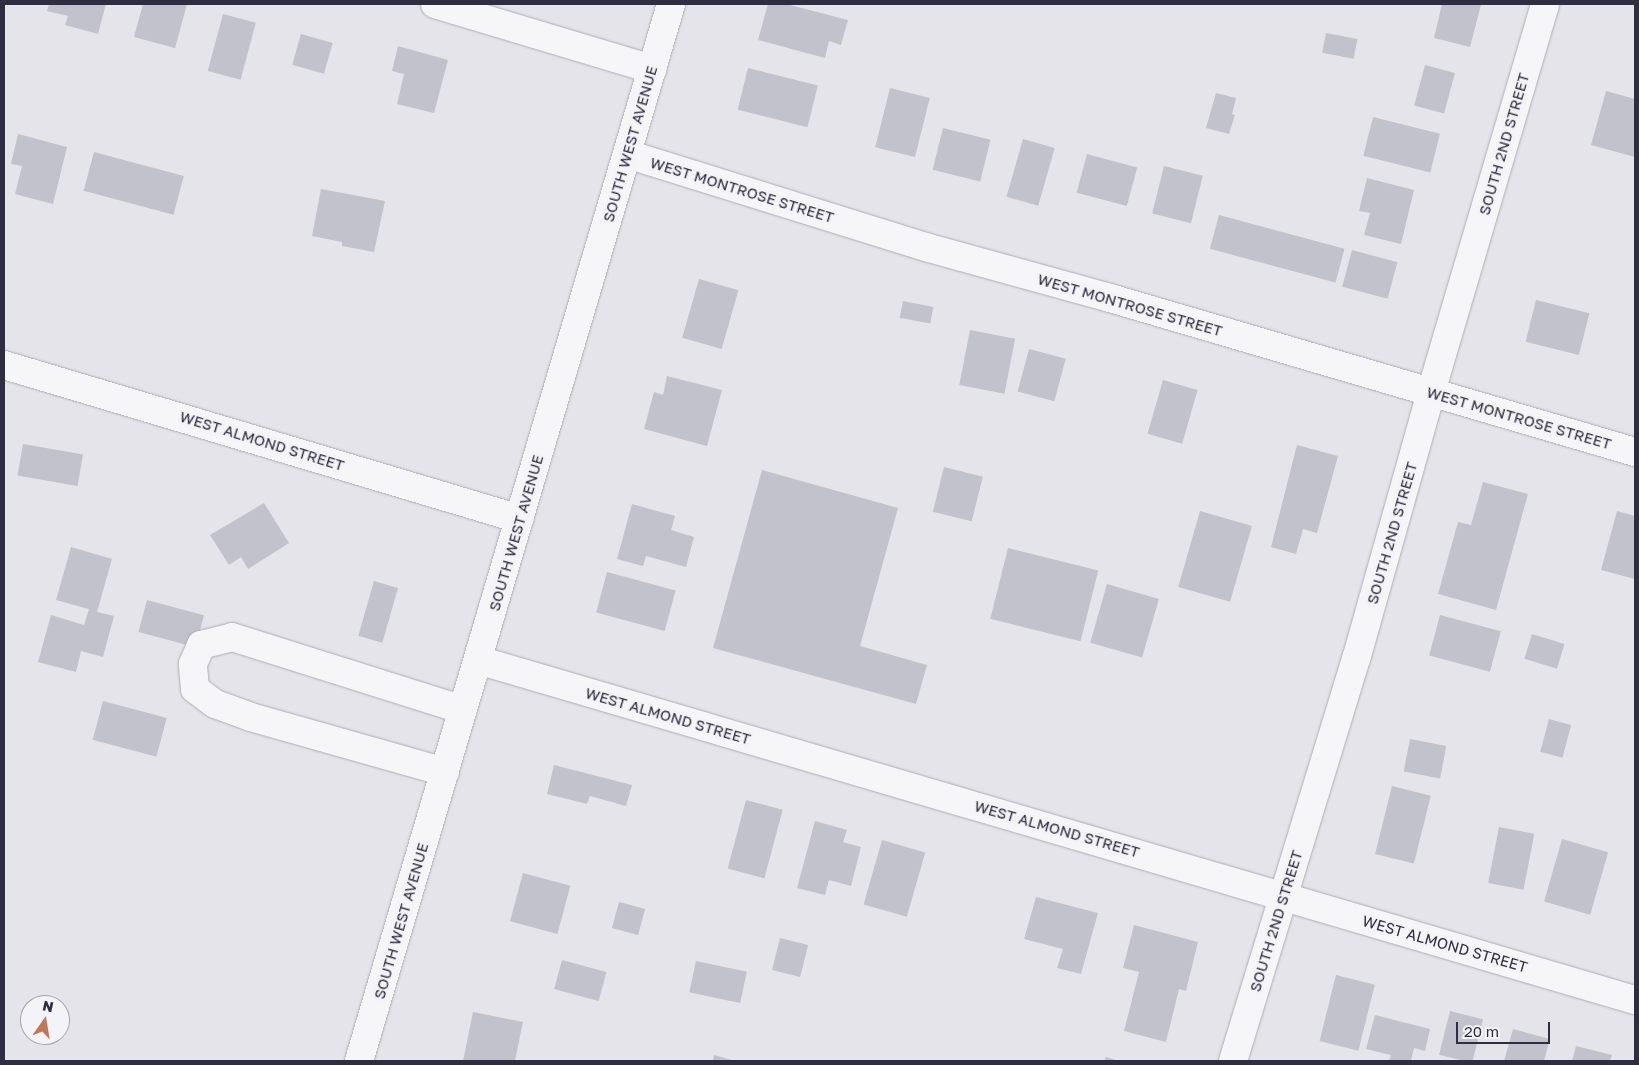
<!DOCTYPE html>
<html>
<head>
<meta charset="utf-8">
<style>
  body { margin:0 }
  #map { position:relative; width:1639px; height:1065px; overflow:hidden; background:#e4e4ea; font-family:"Golos Text",sans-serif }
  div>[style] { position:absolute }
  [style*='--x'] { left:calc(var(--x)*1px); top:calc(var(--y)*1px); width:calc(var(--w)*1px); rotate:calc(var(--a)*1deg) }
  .building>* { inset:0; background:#c2c2cc; transform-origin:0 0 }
  .roads { filter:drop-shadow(0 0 1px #aeadb7) drop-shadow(0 0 1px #aeadb7) }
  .minor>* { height:28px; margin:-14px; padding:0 14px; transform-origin:14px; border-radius:14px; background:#f6f6f9 }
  span { translate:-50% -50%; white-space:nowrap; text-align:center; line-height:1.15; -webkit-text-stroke:5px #f3f3f8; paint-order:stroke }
  .street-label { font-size:15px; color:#2f2d40 }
  .frame { position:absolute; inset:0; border:5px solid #2f2d40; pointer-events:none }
  .north { position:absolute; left:20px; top:995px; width:50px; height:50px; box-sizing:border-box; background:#f3f3f8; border:1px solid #a5a4ae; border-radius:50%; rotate:13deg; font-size:14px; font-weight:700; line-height:20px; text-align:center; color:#2f2d40 }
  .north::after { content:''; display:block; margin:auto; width:18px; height:22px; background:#c07858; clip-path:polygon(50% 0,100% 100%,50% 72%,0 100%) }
  .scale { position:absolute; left:1456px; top:1022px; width:94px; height:22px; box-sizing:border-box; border:2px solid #2f2d40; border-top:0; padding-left:6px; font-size:15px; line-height:18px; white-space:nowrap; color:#2f2d40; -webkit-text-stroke:4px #f3f3f8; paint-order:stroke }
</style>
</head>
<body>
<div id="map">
  <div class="building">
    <div style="clip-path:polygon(49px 4px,106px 4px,98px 34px,65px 25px,68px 16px,47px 11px)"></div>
    <div style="clip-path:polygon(143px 4px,187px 4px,175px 48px,134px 37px)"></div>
    <div style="clip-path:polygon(768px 4px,786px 4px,848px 20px,841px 45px,829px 41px,825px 58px,758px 40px)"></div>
    <div style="clip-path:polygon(1442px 4px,1481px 5px,1470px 47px,1434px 38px)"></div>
    <div style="left:223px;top:14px;width:34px;height:59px;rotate:15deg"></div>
    <div style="left:1326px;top:33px;width:32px;height:20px;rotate:11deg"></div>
    <div style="left:301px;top:34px;width:33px;height:32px;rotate:16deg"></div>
    <div style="clip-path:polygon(398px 46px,448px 60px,434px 113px,397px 104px,404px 74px,392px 71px)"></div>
    <div style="left:1425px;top:65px;width:31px;height:42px;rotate:15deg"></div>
    <div style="left:748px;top:68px;width:72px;height:43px;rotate:14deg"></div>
    <div style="left:890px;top:88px;width:41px;height:61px;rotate:14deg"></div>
    <div style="clip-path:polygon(1606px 91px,1635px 99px,1635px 157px,1591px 145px)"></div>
    <div style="clip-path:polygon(1216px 93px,1236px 98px,1232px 114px,1235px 115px,1229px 134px,1206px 128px)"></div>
    <div style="left:1373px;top:117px;width:69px;height:40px;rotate:14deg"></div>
    <div style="left:943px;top:128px;width:49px;height:43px;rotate:14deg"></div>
    <div style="clip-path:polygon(18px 134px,67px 147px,53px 204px,15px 194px,22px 166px,11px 164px)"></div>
    <div style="left:1023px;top:139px;width:33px;height:60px;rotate:16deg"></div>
    <div style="left:94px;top:152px;width:93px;height:40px;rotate:15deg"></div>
    <div style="left:1087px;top:154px;width:52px;height:40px;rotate:15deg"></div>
    <div style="left:1164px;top:166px;width:40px;height:49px;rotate:14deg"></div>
    <div style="clip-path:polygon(1367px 178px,1414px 190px,1401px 244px,1364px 235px,1370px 213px,1359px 211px)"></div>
    <div style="clip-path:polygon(321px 189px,385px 201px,374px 252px,342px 246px,342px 242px,312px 236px)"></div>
    <div style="left:1219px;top:215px;width:130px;height:35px;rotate:15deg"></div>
    <div style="left:1352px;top:250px;width:47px;height:38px;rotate:15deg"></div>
    <div style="left:699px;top:279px;width:41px;height:61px;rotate:16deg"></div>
    <div style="left:1536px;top:300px;width:55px;height:43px;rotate:14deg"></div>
    <div style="left:903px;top:301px;width:31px;height:17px;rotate:11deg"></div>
    <div style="left:970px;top:330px;width:46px;height:56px;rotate:11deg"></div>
    <div style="left:1029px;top:349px;width:38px;height:44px;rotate:15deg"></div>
    <div style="clip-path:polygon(667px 376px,722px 390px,707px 446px,644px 429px,654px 392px,663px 395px)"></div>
    <div style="left:1163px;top:380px;width:36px;height:56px;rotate:16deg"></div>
    <div style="left:23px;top:444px;width:61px;height:32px;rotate:10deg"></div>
    <div style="clip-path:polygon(1297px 445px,1338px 456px,1317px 533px,1303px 529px,1296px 554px,1271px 547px)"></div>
    <div style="left:944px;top:467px;width:40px;height:46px;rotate:14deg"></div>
    <div style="clip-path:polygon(762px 470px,898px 508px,860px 646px,927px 665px,916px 704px,713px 648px)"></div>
    <div style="clip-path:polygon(1483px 482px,1528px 494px,1496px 610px,1438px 594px,1458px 522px,1471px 525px)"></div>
    <div style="clip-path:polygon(264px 503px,289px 543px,248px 569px,241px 557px,229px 565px,210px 535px)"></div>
    <div style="clip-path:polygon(632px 504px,675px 516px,671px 530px,694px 537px,686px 567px,646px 556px,643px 566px,617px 559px)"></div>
    <div style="left:1200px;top:511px;width:54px;height:79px;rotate:16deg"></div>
    <div style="clip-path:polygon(1617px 511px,1635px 516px,1635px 579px,1601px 570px)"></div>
    <div style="clip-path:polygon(71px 547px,112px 559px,97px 612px,114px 616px,103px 657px,81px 651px,76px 672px,38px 662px,51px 615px,84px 625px,89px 609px,56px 600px)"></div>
    <div style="left:1008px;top:548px;width:93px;height:73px;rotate:14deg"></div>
    <div style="left:607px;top:572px;width:71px;height:42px;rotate:15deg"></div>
    <div style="left:374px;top:581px;width:25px;height:57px;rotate:16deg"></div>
    <div style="left:1107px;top:584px;width:54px;height:61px;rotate:16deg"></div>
    <div style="left:147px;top:600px;width:59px;height:33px;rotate:15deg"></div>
    <div style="left:1440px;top:615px;width:63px;height:42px;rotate:15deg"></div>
    <div style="left:1532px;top:634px;width:34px;height:26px;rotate:17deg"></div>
    <div style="left:103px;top:701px;width:66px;height:40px;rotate:15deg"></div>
    <div style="left:1549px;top:719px;width:23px;height:34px;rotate:15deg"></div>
    <div style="left:1410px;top:739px;width:37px;height:33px;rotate:11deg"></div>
    <div style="clip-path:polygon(554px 765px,632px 785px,626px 806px,590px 796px,587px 804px,547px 794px)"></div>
    <div style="left:1392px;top:786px;width:40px;height:70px;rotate:14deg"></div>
    <div style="left:746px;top:800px;width:38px;height:71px;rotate:15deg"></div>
    <div style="clip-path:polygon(815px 821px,847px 830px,843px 842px,861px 847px,851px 886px,829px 880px,825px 895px,797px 888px)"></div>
    <div style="left:1499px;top:827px;width:36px;height:57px;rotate:11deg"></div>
    <div style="left:1562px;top:839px;width:48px;height:65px;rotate:16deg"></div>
    <div style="left:882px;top:840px;width:45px;height:67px;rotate:16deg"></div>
    <div style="left:523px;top:873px;width:49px;height:50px;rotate:15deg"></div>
    <div style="clip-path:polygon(1036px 897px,1098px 913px,1081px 974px,1057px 968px,1063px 949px,1024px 939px)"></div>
    <div style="left:619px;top:902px;width:27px;height:27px;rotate:15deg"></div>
    <div style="clip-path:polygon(1134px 925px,1198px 942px,1186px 991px,1179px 989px,1166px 1042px,1124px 1031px,1139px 972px,1123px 968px)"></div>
    <div style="left:780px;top:938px;width:29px;height:33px;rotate:14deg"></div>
    <div style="left:562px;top:960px;width:46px;height:30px;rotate:15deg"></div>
    <div style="left:696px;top:961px;width:52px;height:32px;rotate:12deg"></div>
    <div style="left:1336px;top:975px;width:40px;height:68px;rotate:14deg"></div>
    <div style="left:1450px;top:1011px;width:34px;height:45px;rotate:14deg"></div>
    <div style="clip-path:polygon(473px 1012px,523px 1022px,515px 1061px,463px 1061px)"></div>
    <div style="clip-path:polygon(1375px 1015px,1430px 1029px,1425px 1051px,1414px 1048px,1411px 1061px,1389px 1061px,1391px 1055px,1366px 1049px)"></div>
    <div style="clip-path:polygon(1513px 1029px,1550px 1039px,1544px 1061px,1504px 1061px)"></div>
    <div style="clip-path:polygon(1576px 1046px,1612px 1055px,1610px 1061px,1572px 1061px)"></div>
    <div style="clip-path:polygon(714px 1055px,735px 1061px,713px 1061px)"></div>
    <div style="clip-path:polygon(1106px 1057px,1119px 1061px,1104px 1061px)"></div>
  </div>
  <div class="roads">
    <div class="minor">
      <div style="--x:435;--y:4;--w:227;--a:16.7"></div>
      <div style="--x:627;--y:154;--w:316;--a:17.3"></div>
      <div style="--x:929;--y:248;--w:188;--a:15.4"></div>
      <div style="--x:1110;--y:298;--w:547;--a:16.35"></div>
      <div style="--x:4;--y:365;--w:538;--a:16.62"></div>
      <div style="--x:478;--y:660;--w:1206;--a:16.38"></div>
      <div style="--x:445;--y:772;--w:202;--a:-164.2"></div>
      <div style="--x:251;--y:717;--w:38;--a:-160"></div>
      <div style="--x:215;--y:704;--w:25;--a:-143"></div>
      <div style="--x:195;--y:689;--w:25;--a:-95"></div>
      <div style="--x:193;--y:664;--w:21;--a:-67"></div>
      <div style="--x:201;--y:645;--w:32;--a:-14"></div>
      <div style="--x:232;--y:637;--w:242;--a:17.5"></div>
      <div style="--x:359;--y:1061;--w:1102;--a:-73.55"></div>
      <div style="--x:1233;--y:1061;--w:424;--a:-73"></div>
      <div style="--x:1357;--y:656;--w:274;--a:-74.3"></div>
      <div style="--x:1431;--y:392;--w:404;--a:-73.6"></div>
    </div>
  </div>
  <div class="street-label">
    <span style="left:630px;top:144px;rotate:-74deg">SOUTH WEST AVENUE</span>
    <span style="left:1504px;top:144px;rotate:-74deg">SOUTH 2ND STREET</span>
    <span style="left:742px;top:190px;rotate:17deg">WEST MONTROSE STREET</span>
    <span style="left:1130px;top:305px;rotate:16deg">WEST MONTROSE STREET</span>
    <span style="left:1519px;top:418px;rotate:16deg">WEST MONTROSE STREET</span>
    <span style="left:262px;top:441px;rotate:17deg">WEST ALMOND STREET</span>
    <span style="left:516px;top:533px;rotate:-74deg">SOUTH WEST AVENUE</span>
    <span style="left:1392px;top:533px;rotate:-74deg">SOUTH 2ND STREET</span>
    <span style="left:668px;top:716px;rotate:16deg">WEST ALMOND STREET</span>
    <span style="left:1057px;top:829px;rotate:16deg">WEST ALMOND STREET</span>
    <span style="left:401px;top:921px;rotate:-74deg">SOUTH WEST AVENUE</span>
    <span style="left:1276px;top:921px;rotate:-73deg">SOUTH 2ND STREET</span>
    <span style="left:1445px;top:944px;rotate:16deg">WEST ALMOND STREET</span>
  </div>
  <div class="frame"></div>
  <div class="north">N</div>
  <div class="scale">20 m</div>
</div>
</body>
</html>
